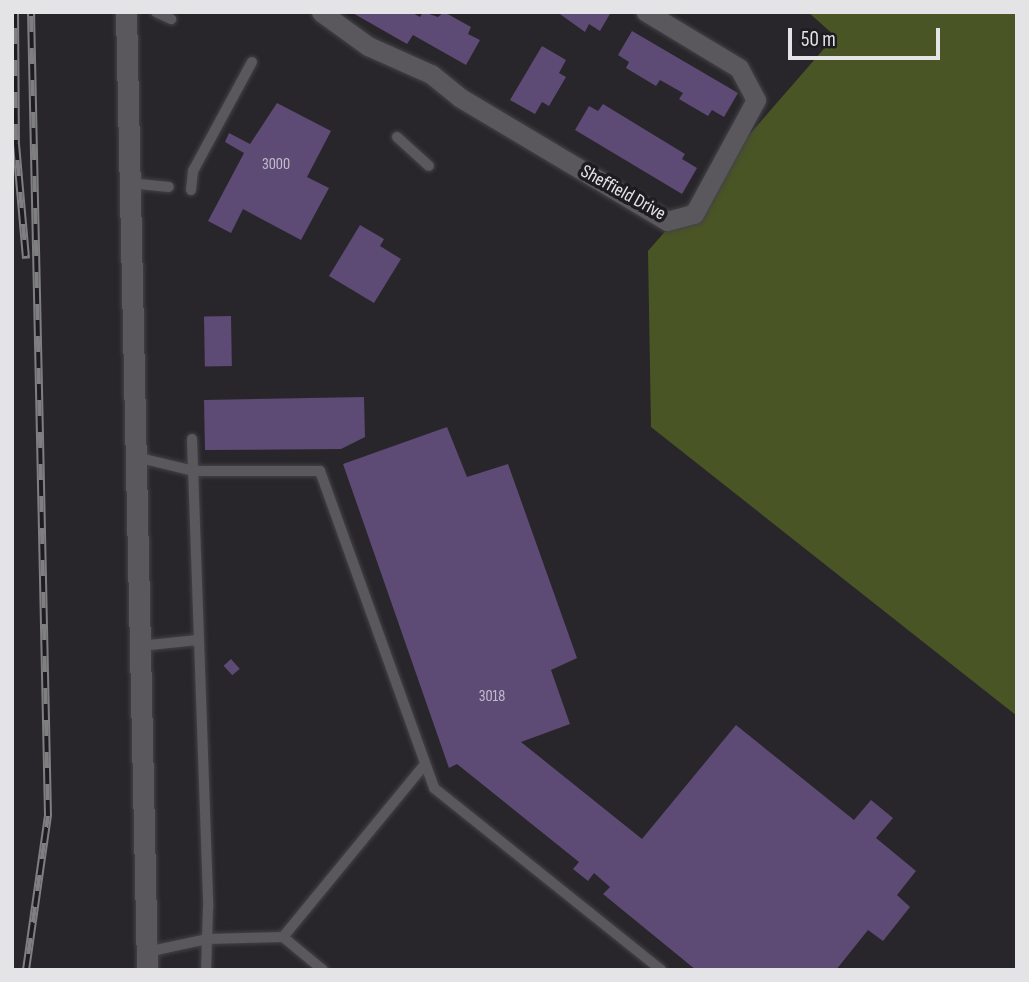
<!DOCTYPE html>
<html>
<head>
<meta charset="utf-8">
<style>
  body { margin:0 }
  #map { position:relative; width:1029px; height:982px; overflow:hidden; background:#28262a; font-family:"Sofia Sans Condensed",sans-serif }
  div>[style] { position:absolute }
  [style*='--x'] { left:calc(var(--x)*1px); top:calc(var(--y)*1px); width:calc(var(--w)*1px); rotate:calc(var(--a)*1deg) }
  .forest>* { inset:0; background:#495525 }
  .building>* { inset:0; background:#5d4a75; transform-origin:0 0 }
  .roads { filter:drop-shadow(0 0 2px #434246) drop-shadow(0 0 2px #434246) }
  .service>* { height:10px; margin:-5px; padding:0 5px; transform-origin:5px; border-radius:5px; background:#5a585d }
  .minor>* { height:19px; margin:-9.5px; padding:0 9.5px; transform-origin:9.5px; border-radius:9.5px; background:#5a585d }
  .secondary>* { height:21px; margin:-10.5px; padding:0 10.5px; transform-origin:10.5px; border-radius:10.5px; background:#5a585d }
  .rail>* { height:8px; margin-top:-4px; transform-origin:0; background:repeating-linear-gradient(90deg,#1e1c21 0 16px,#7f7e81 0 32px); box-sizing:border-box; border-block:2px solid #7f7e81 }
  span { translate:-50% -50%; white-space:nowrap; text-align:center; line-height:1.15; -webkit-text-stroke:7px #1e1c21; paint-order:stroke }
  .number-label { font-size:16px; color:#c2bdca }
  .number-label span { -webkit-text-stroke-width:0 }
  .street-label { font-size:19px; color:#e4e3e6 }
  .frame { position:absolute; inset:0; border:14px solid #e4e3e6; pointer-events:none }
  .scale { position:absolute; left:788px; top:28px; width:152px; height:32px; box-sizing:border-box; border:4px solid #e4e3e6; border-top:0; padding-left:9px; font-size:21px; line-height:24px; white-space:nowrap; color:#e4e3e6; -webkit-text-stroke:5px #1e1c21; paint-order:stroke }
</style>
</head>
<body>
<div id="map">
  <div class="forest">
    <div style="clip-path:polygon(808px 12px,1017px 12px,1017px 716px,651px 427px,648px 251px,835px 36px)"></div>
  </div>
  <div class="building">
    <div style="clip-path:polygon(351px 12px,411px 12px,420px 17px,423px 12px,438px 17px,444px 12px,471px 27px,468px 34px,480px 40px,466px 65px,413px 35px,407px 44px)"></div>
    <div style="clip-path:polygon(557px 12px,611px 12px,600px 31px,589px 24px,585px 32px)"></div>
    <div style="clip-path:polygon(632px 31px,738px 93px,724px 117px,712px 110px,708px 116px,679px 99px,683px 93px,660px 80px,656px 86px,626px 68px,629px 62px,618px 55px)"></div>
    <div style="clip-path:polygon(542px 46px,566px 60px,559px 73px,566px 77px,549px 106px,542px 102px,535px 114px,510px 100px)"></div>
    <div style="clip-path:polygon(277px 103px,331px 131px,307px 177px,329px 188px,301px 240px,243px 209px,231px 233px,208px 221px,244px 153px,225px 142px,229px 133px,250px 144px)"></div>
    <div style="clip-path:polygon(603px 104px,685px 154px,682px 159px,697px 168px,682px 194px,575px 130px,589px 106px,598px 111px)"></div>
    <div style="clip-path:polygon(360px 225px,384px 239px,380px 246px,401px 259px,374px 303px,329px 276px)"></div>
    <div style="left:231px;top:316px;width:50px;height:27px;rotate:89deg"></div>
    <div style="clip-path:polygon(364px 397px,365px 437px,341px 449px,205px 450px,204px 400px)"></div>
    <div style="clip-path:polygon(447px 427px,467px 477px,508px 464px,577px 658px,551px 670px,570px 724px,521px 742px,642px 839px,736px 725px,854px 820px,871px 800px,893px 818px,876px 838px,916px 871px,897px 895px,910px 907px,883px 941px,868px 930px,836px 970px,696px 970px,603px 894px,610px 887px,594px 873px,588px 881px,573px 869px,579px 862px,457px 764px,449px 768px,343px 464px)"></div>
    <div style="left:231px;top:659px;width:13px;height:10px;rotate:48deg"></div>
  </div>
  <div class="roads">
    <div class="service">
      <div style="--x:156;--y:12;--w:17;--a:25"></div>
      <div style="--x:397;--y:137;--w:43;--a:42.2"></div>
      <div style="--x:129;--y:183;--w:40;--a:5.7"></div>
      <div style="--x:191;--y:190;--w:19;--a:-84"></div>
      <div style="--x:193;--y:171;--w:124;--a:-61.6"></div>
      <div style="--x:192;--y:439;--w:469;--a:88"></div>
      <div style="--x:208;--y:908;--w:62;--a:91.8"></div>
      <div style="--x:136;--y:457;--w:60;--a:13.6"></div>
      <div style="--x:194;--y:471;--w:126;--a:0"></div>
      <div style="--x:320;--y:471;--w:337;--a:70.2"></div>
      <div style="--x:434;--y:788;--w:291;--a:38.7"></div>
      <div style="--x:140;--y:646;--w:58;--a:-5.9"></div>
      <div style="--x:283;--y:937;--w:224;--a:-50.6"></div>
      <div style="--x:147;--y:952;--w:61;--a:-12.2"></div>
      <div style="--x:207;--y:939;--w:76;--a:-1.5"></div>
      <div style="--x:283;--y:937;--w:52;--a:39.5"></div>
    </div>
    <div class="minor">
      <div style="--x:321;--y:12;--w:58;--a:35.9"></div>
      <div style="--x:368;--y:46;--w:69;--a:24"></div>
      <div style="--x:431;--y:74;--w:36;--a:39"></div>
      <div style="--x:459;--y:97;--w:242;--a:30.8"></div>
      <div style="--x:667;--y:221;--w:28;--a:-15"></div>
      <div style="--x:694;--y:214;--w:130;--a:-61.5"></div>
      <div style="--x:756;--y:100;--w:36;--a:-118"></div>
      <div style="--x:739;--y:68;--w:109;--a:-148.9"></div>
    </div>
    <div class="secondary">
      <div style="--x:126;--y:12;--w:958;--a:88.74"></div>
    </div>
  </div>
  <div class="rail">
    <div style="--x:15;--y:12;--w:132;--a:89.6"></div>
    <div style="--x:16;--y:144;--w:115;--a:85"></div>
    <div style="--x:26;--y:970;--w:156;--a:-81.9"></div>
    <div style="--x:48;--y:816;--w:804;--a:-91.21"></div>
  </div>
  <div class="number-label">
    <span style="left:276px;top:165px">3000</span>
    <span style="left:492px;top:697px">3018</span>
  </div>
  <div class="street-label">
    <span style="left:623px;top:193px;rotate:29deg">Sheffield Drive</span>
  </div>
  <div class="frame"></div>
  <div class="scale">50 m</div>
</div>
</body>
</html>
